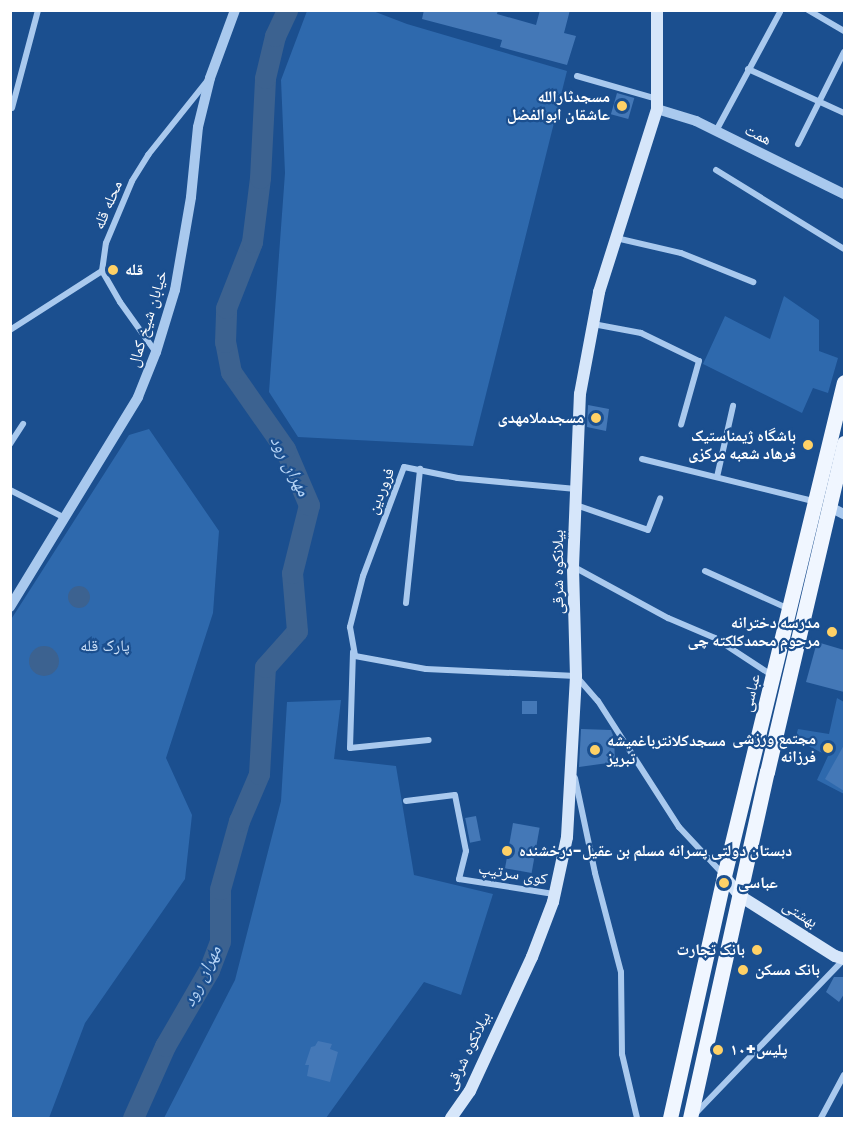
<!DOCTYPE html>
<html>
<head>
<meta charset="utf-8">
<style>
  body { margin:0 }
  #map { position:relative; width:855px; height:1129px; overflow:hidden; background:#1b4f8f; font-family:Poppins,"Noto Naskh Arabic",sans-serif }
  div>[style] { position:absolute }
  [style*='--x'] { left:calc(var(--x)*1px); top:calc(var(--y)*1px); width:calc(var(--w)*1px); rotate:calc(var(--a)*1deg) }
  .green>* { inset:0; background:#2e69ad }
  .water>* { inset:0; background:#3c6290 }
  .round { border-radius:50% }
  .river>* { height:21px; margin:-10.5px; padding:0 10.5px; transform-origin:10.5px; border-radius:10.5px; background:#3c6290 }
  .building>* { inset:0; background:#4478b7; transform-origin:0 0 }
  .minor>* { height:6px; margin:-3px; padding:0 3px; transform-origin:3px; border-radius:3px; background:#a9c9ee }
  .tertiary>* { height:10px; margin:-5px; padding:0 5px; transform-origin:5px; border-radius:5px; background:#a9c9ee }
  .secondary>* { height:12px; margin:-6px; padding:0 6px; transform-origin:6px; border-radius:6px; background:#d6e6fa }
  .primary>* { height:15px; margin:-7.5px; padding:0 7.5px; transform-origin:7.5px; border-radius:7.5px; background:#f0f6ff }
  .dots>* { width:16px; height:16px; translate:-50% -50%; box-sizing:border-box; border:3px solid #1b4f8f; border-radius:50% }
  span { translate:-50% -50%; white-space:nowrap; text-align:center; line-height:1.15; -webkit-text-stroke:4.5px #1b4f8f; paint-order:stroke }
  .poi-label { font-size:16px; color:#fff; font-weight:700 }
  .right { translate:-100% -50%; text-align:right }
  .left { translate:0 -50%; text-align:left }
  .street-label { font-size:16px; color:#fff }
  .park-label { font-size:16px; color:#cfe3fa }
  .water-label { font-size:18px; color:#b5d3f5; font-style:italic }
  .frame { position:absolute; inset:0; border:12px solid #fff; pointer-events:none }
</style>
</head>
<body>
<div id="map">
  <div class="green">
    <div style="clip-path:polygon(307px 11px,373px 11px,407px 24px,567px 71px,473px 446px,298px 437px,269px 392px,285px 173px,281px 80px)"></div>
    <div style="clip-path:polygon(784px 296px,819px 320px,819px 351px,838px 358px,828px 393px,813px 388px,802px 413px,703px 364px,725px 316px,770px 339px)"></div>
    <div style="clip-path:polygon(149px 429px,219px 531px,213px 613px,166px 758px,192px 815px,185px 879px,85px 1023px,49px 1118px,11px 1118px,10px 621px,129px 435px)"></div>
    <div style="clip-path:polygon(837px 698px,844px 702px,844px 794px,817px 780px,828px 756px,795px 739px,798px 729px,829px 734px)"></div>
    <div style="clip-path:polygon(341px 700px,334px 759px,396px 766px,414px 875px,493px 894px,461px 995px,424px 982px,326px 1118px,164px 1118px,235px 980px,281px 801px,287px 702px)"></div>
  </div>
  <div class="water">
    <div class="round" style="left:68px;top:586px;width:22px;height:22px"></div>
    <div class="round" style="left:29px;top:646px;width:30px;height:30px"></div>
  </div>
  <div class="river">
    <div style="--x:133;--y:1118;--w:79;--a:-66"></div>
    <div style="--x:165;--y:1046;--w:88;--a:-59.9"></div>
    <div style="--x:209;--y:970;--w:31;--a:-69"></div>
    <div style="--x:220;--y:941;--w:52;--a:-90"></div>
    <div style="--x:220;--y:889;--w:71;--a:-74.4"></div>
    <div style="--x:239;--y:821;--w:51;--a:-66.9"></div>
    <div style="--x:259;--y:774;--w:107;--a:-86.8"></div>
    <div style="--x:265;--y:667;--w:48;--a:-48.4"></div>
    <div style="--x:297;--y:631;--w:58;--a:-94.9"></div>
    <div style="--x:292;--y:573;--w:70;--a:-76"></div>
    <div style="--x:309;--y:505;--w:61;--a:-113.2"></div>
    <div style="--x:285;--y:449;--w:94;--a:-125"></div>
    <div style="--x:231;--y:372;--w:31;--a:-101"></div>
    <div style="--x:225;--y:342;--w:34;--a:-88"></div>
    <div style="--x:226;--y:308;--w:71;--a:-68.5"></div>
    <div style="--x:252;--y:242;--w:64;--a:-82.9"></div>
    <div style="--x:260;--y:178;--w:100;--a:-87.1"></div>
    <div style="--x:265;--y:78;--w:43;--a:-76.6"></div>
    <div style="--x:275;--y:36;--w:29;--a:-65"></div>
  </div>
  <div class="building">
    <div style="clip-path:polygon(424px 10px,498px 10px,497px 14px,536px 25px,540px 10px,570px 10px,564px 33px,576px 36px,567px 65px,500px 47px,502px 40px,422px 19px)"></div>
    <div style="left:617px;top:93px;width:18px;height:22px;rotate:16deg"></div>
    <div style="clip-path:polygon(588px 405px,609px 409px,606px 431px,587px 427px)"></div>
    <div style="clip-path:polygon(817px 642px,844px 650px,844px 692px,806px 682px)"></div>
    <div style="left:537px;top:701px;width:13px;height:15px;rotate:90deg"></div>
    <div style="clip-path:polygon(581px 729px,611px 730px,614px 738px,615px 762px,579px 767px)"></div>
    <div style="clip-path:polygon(844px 745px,844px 791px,825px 779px)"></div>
    <div style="left:476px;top:816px;width:25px;height:11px;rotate:79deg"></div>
    <div style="left:513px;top:823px;width:27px;height:46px;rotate:10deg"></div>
    <div style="clip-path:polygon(834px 977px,844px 977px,844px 994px,839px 1002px,826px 992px)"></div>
    <div style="clip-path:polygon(318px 1041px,332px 1044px,330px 1049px,338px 1052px,330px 1082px,307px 1076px,309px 1065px,305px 1065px,311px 1047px,315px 1046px)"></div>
  </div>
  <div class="minor">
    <div style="--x:808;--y:10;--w:42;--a:30.3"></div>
    <div style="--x:748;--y:69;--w:106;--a:24.6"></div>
    <div style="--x:577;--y:76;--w:83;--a:16"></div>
    <div style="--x:12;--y:108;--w:101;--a:-75.1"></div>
    <div style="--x:716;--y:131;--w:135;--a:-61.7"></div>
    <div style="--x:798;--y:144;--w:103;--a:-63.4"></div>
    <div style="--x:716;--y:170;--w:150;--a:31.7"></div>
    <div style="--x:616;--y:238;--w:67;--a:13"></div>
    <div style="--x:681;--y:253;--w:78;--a:21.9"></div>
    <div style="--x:593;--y:324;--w:49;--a:10.6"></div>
    <div style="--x:641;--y:333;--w:64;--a:25.8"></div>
    <div style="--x:699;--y:361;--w:66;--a:105.7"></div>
    <div style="--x:10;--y:330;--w:109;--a:-32.7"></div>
    <div style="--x:155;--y:351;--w:60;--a:-125.5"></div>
    <div style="--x:120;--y:302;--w:36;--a:-120"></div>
    <div style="--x:102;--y:271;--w:28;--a:-82"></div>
    <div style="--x:106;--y:243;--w:67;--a:-67.2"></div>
    <div style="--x:132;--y:181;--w:31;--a:-58"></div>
    <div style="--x:148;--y:155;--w:95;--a:-51.4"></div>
    <div style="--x:10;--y:444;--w:24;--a:-57"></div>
    <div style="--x:642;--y:459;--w:176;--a:13.8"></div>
    <div style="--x:717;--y:477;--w:73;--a:-77.3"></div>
    <div style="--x:576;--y:489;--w:119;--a:-174.7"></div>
    <div style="--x:458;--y:478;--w:55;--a:-168.5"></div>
    <div style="--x:404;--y:467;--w:116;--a:110.6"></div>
    <div style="--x:363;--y:576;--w:53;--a:104.3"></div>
    <div style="--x:350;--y:627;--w:29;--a:80"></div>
    <div style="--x:355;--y:656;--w:72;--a:10.4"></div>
    <div style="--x:426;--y:669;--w:150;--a:2.7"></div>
    <div style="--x:576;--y:676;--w:33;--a:49"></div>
    <div style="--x:598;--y:701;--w:150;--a:57.3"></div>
    <div style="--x:679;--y:827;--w:63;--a:46.9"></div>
    <div style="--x:10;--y:490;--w:62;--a:27"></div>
    <div style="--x:576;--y:505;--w:76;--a:19.1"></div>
    <div style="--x:648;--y:530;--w:34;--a:-69"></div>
    <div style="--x:574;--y:567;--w:107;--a:28.5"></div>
    <div style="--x:668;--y:618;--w:51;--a:23.1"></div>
    <div style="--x:715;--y:638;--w:69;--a:33.2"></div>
    <div style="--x:705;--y:571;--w:92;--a:24.3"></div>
    <div style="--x:406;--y:603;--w:135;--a:-84"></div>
    <div style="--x:353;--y:652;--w:96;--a:91.8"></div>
    <div style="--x:350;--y:748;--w:79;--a:-5.8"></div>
    <div style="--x:575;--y:778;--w:97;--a:78.1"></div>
    <div style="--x:595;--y:873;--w:102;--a:75.3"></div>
    <div style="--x:621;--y:972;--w:82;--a:89.3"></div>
    <div style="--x:622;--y:1054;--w:66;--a:76.8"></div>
    <div style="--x:406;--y:801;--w:49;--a:-7"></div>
    <div style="--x:455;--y:795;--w:57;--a:78.9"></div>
    <div style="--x:466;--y:851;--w:29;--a:104"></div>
    <div style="--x:459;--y:879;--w:96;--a:9"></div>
    <div style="--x:695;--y:1114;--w:215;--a:-46.1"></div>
    <div style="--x:821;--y:1118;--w:49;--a:-61.9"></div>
  </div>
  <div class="tertiary">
    <div style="--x:657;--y:109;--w:41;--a:17.1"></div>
    <div style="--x:696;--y:121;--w:165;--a:26.3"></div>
    <div style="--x:828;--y:506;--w:18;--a:27"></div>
    <div style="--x:10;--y:607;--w:246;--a:-58.6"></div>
    <div style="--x:138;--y:397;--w:48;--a:-68.2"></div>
    <div style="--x:156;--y:352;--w:65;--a:-73"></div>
    <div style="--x:175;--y:290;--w:94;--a:-80.2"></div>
    <div style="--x:191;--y:197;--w:70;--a:-84.3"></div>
    <div style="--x:198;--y:127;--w:50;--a:-76.2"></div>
    <div style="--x:210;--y:78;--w:72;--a:-69.8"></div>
  </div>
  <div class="secondary">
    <div style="--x:724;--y:876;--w:26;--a:51"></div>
    <div style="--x:740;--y:896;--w:112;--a:32.3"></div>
    <div style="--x:835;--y:956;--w:9;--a:18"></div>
    <div style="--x:451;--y:1118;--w:33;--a:-55"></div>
    <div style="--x:470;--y:1091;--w:148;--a:-65.2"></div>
    <div style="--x:532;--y:957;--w:59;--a:-69.1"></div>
    <div style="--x:553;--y:902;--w:66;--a:-77.8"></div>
    <div style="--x:567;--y:837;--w:161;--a:-86.8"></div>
    <div style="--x:576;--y:676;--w:109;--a:-91.6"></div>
    <div style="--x:573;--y:567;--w:173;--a:-87.7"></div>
    <div style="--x:580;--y:394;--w:104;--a:-79.4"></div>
    <div style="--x:599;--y:292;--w:192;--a:-72.4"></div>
    <div style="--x:657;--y:109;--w:99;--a:-90"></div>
  </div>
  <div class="primary">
    <div style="--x:670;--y:1118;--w:248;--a:-77.4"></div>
    <div style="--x:724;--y:876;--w:508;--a:-76.35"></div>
    <div style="--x:690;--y:1118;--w:354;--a:-77.5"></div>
    <div style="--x:767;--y:772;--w:338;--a:-76.8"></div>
  </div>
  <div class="dots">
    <div style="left:622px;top:106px;background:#ffd166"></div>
    <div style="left:113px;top:270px;background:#ffd166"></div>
    <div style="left:596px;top:418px;background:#ffd166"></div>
    <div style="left:808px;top:445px;background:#ffd166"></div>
    <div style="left:832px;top:632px;background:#ffd166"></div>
    <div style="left:828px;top:748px;background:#ffd166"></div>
    <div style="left:595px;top:750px;background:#ffd166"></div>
    <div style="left:507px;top:851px;background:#ffd166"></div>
    <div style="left:724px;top:883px;background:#ffd166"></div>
    <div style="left:757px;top:950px;background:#ffd166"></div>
    <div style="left:743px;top:970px;background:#ffd166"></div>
    <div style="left:718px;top:1050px;background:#ffd166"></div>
  </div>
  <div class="poi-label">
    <span class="right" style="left:610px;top:106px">مسجدثارالله<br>عاشقان ابوالفضل</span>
    <span class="left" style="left:125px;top:270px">قله</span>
    <span class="right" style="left:584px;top:418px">مسجدملامهدی</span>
    <span class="right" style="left:796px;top:445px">باشگاه ژیمناستیک<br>فرهاد شعبه مرکزی</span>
    <span class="right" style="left:820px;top:632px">مدرسه دخترانه<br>مرحوم محمدکلکته چی</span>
    <span class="right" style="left:816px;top:748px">مجتمع ورزشی<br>فرزانه</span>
    <span class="left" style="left:607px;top:750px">مسجدکلانترباغمیشه<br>تبریز</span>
    <span class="left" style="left:519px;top:851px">دبستان دولتی پسرانه مسلم بن عقیل-درخشنده</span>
    <span class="left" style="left:738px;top:883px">عباسی</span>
    <span class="right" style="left:745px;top:950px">بانک تجارت</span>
    <span class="left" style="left:755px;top:970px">بانک مسکن</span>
    <span class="left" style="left:730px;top:1050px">پلیس+۱۰</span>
  </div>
  <div class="street-label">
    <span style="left:758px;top:135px;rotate:26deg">همت</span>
    <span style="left:108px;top:205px;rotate:-67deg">محله قله</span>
    <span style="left:148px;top:319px;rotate:-73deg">خیابان شیخ کمال</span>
    <span style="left:381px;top:491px;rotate:-68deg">فروردین</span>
    <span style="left:558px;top:572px;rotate:-90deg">بیلانکوه شرقی</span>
    <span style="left:751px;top:693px;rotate:-77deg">عباسى</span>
    <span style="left:513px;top:874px;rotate:9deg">کوی سرتیپ</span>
    <span style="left:800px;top:914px;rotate:32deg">بهشتی</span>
    <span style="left:468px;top:1051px;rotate:-64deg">بیلانکوه شرقی</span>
  </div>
  <div class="park-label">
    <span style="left:105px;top:646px">پارک قله</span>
  </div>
  <div class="water-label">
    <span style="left:290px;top:466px;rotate:63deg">مهران رود</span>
    <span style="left:202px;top:976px;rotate:-64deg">مهران رود</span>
  </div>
  <div class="frame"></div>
</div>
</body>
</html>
